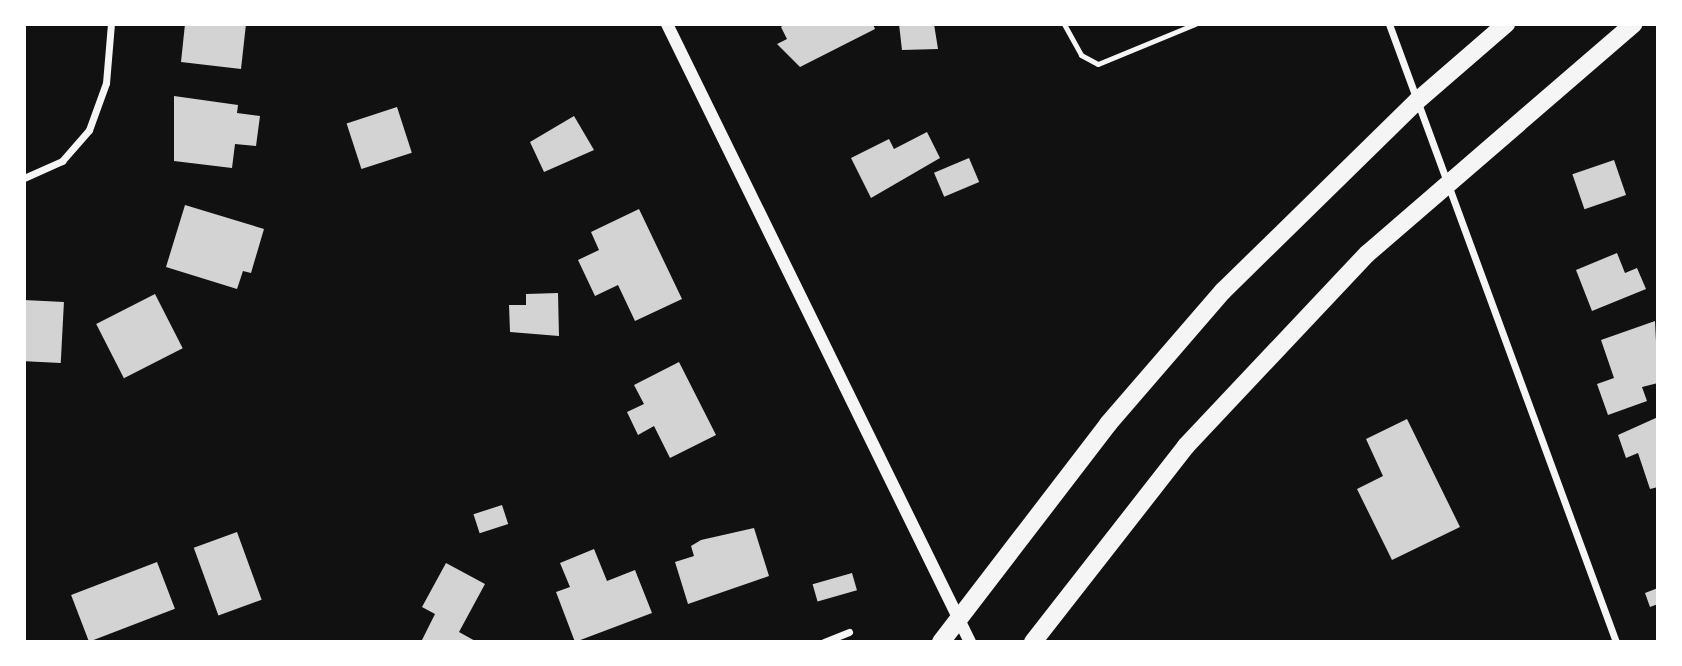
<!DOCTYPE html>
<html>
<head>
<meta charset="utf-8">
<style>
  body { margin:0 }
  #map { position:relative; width:1682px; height:666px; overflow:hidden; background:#111; font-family:Karla,sans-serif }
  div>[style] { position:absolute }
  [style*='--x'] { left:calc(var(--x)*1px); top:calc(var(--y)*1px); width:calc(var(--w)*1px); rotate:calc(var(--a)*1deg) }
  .building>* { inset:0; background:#d3d3d3; transform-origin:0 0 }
  .service>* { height:5px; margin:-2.5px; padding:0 2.5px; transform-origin:2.5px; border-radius:2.5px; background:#f5f5f5 }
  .minor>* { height:7px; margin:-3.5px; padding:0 3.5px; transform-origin:3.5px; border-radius:3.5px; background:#f5f5f5 }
  .tertiary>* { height:12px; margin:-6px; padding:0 6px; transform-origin:6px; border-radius:6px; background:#f5f5f5 }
  .primary>* { height:18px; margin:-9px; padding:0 9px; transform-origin:9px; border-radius:9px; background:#f5f5f5 }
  span { translate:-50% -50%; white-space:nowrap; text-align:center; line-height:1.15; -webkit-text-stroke:5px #fff; paint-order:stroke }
  .frame { position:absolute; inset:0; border:26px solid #fff; pointer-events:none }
</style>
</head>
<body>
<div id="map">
  <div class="building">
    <div style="clip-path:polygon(185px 24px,246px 24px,241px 69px,181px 62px)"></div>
    <div style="clip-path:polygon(785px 24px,873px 24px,875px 29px,800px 67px,777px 44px,787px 39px,781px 27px)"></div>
    <div style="clip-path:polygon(899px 24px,934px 24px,938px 49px,902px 50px)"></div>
    <div style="clip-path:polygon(174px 96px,238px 105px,237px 113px,260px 116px,256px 146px,235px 144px,232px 168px,174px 161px)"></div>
    <div style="left:397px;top:107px;width:48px;height:53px;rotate:72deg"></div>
    <div style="clip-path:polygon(574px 116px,594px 150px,544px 172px,530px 142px)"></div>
    <div style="clip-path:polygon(927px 132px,940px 158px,871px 198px,851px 158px,889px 139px,894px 149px)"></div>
    <div style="left:969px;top:158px;width:26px;height:38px;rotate:67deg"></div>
    <div style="left:1614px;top:160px;width:37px;height:44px;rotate:71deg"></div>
    <div style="clip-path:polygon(185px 205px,264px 229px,251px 273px,243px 271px,237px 289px,166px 267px)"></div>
    <div style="clip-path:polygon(639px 209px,682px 299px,635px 321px,618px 285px,595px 296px,578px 260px,599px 250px,591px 232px)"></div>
    <div style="clip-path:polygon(1617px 253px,1625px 273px,1637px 268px,1646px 289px,1592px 311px,1576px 270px)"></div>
    <div style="clip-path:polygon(558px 293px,559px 336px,510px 332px,509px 305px,526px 305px,526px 294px)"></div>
    <div style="left:155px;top:294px;width:61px;height:66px;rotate:63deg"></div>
    <div style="left:24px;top:300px;width:40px;height:61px;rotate:3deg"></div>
    <div style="clip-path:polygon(1655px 321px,1658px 383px,1642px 387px,1647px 401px,1608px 415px,1597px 384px,1614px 378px,1601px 340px)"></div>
    <div style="clip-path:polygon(679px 362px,716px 435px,670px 458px,654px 426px,638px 435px,627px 412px,644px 404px,634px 385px)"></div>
    <div style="clip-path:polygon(1658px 417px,1658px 487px,1650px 489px,1638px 453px,1626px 458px,1618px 435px)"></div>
    <div style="clip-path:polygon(1407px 419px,1460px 527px,1392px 560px,1357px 489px,1383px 476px,1366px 439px)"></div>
    <div style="left:502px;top:505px;width:20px;height:30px;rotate:72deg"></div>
    <div style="clip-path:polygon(754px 528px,769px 576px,688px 604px,675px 562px,694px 556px,691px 546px,701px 540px)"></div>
    <div style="left:237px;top:532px;width:72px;height:46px;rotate:70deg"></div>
    <div style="clip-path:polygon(594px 549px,607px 581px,635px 570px,652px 613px,575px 642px,556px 592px,570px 587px,560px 563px)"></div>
    <div style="left:157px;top:562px;width:50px;height:92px;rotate:69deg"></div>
    <div style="clip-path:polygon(446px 563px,485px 584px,459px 632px,477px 642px,421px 642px,435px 614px,422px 607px)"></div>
    <div style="left:852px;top:573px;width:18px;height:41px;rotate:74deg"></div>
    <div style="clip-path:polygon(1658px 588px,1658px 604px,1650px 607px,1645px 593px)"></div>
  </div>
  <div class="service">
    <div style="--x:1064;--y:24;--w:35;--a:61"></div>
    <div style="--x:1081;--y:55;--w:19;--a:28"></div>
    <div style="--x:1098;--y:64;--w:105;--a:-22.4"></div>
  </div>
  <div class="minor">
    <div style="--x:1389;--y:24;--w:658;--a:69.83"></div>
    <div style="--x:24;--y:178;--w:42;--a:-24.1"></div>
    <div style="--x:62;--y:161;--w:41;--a:-48.9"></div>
    <div style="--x:89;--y:130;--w:50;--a:-70.1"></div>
    <div style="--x:106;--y:83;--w:59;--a:-85.2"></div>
    <div style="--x:824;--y:642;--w:27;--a:-22"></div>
  </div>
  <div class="tertiary">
    <div style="--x:667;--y:24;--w:688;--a:63.88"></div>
  </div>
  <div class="primary">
    <div style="--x:941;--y:642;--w:275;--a:-52.5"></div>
    <div style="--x:1108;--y:424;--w:176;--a:-49.2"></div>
    <div style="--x:1223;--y:291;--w:272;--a:-44.4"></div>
    <div style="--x:1417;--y:101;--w:118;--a:-40.9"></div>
    <div style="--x:1033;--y:642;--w:249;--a:-52"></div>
    <div style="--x:1186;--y:446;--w:264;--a:-46.7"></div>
    <div style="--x:1367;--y:254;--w:352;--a:-40.8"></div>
  </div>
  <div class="frame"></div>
</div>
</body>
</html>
